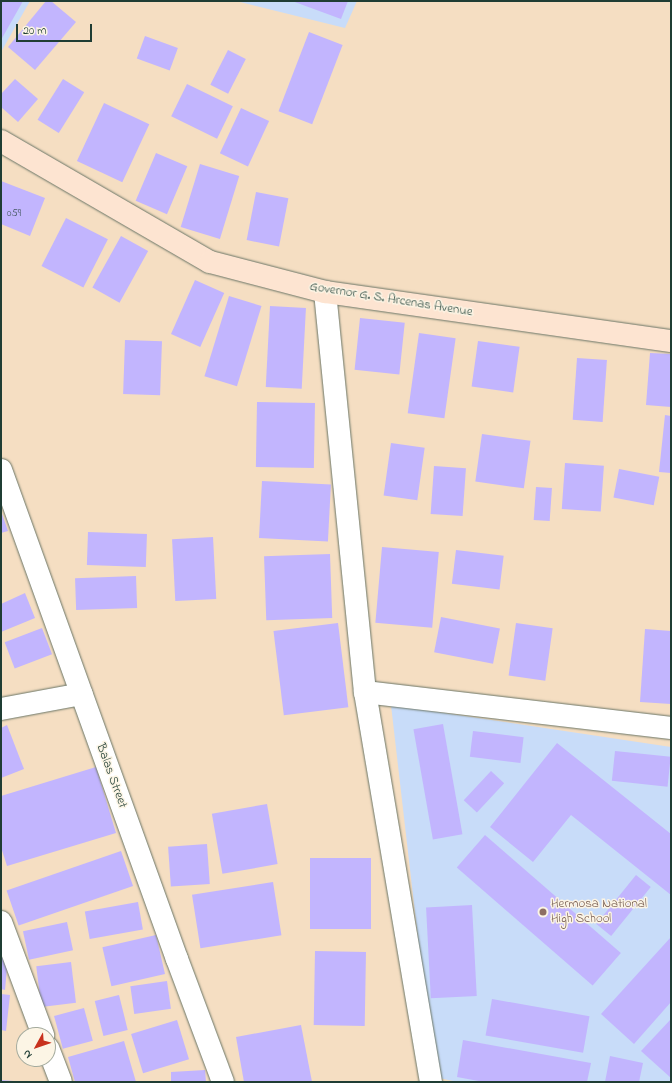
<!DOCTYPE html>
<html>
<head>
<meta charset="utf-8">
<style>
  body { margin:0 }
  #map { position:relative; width:672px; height:1083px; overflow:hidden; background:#f5dec2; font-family:"Indie Flower",sans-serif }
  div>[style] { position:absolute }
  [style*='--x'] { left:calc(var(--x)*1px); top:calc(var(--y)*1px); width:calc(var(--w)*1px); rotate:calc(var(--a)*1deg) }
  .built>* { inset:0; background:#c8dcf9 }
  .building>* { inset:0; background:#c2b5fe; transform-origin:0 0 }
  .roads { filter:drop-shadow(0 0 1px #6a7566) drop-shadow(0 0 1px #6a7566) }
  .street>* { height:22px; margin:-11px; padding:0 11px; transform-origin:11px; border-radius:11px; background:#fff }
  .secondary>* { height:22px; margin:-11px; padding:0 11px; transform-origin:11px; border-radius:11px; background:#fde4d1 }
  .dots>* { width:11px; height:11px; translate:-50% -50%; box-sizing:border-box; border:2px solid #fcf5e5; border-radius:50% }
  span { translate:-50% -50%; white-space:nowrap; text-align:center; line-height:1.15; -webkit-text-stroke:3px #fcf5e5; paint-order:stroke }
  .number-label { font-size:11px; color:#485b66 }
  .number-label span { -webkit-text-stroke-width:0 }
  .street-label { font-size:13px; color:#1f3d34 }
  .education-label { font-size:13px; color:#785e54 }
  .left { translate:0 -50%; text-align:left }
  .frame { position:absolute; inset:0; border:2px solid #1f3d34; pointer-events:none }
  .north { position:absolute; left:16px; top:1027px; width:40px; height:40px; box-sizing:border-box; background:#fcf5e5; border:1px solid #a4ab9e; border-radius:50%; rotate:230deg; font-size:11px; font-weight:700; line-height:16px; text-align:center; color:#1f3d34 }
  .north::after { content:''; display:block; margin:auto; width:14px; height:18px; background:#c8321e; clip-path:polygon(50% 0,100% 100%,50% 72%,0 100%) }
  .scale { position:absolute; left:16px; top:24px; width:76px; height:18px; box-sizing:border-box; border:2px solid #1f3d34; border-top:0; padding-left:5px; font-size:12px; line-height:14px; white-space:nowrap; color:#1f3d34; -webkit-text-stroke:3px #fcf5e5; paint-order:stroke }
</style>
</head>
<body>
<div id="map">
  <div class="built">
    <div style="clip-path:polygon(1px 1px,30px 1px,1px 52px)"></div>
    <div style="clip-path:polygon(236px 1px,357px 1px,345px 28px)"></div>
    <div style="clip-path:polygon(391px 705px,671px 747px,671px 1082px,458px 1082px,434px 1077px)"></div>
  </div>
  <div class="building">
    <div style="clip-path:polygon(1px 1px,23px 1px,1px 40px)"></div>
    <div style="clip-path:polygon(46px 1px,51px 1px,76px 22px,35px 70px,8px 47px)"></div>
    <div style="clip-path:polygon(292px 1px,348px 1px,341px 19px)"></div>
    <div style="left:309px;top:32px;width:36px;height:85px;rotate:21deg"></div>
    <div style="left:145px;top:36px;width:35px;height:24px;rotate:20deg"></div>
    <div style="left:228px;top:50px;width:20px;height:39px;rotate:27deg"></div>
    <div style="clip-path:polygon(15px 79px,38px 99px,18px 122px,1px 107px,1px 94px)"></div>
    <div style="left:63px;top:79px;width:25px;height:48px;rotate:32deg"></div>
    <div style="left:187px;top:84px;width:51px;height:36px;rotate:26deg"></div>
    <div style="left:104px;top:103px;width:50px;height:64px;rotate:25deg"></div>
    <div style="left:241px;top:108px;width:31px;height:50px;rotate:25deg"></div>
    <div style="left:156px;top:153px;width:34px;height:52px;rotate:23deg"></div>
    <div style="left:200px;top:164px;width:41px;height:66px;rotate:17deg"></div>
    <div style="clip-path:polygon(1px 181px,45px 198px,30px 236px,1px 224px)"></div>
    <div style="left:256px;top:192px;width:33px;height:49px;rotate:11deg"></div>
    <div style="left:66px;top:218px;width:47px;height:54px;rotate:27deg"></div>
    <div style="left:121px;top:236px;width:31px;height:59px;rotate:29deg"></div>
    <div style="left:195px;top:280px;width:32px;height:59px;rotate:24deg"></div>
    <div style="left:229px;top:296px;width:34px;height:84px;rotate:17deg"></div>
    <div style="left:270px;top:306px;width:36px;height:81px;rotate:3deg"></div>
    <div style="left:360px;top:318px;width:45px;height:52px;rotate:6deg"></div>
    <div style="left:419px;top:333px;width:37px;height:81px;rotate:8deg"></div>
    <div style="left:125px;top:340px;width:37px;height:54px;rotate:2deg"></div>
    <div style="left:478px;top:341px;width:42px;height:46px;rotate:8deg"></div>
    <div style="clip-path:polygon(650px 353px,671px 354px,671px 407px,646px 405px)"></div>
    <div style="left:577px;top:358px;width:30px;height:62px;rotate:4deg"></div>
    <div style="left:257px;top:402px;width:58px;height:65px;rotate:1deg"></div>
    <div style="clip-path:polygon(665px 415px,671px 416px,671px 473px,659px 472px)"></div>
    <div style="left:482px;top:434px;width:49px;height:48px;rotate:8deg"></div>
    <div style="left:391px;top:443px;width:34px;height:53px;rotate:8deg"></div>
    <div style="left:565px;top:463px;width:39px;height:46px;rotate:4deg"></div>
    <div style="left:434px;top:466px;width:32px;height:48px;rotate:4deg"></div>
    <div style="left:619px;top:469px;width:41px;height:29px;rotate:11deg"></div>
    <div style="left:262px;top:481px;width:69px;height:57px;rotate:3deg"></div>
    <div style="left:536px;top:487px;width:16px;height:33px;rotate:4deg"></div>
    <div style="clip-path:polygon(1px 511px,8px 531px,1px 533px)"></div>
    <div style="left:88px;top:532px;width:59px;height:33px;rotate:2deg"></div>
    <div style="left:213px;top:537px;width:62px;height:41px;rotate:87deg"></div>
    <div style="left:382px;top:547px;width:57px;height:76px;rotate:5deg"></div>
    <div style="left:456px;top:550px;width:48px;height:34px;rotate:7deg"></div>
    <div style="left:330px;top:554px;width:64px;height:66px;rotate:88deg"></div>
    <div style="left:136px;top:576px;width:32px;height:61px;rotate:88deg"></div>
    <div style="clip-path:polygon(25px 593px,35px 618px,1px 632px,1px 604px)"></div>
    <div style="left:441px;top:617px;width:60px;height:36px;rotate:11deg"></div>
    <div style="left:338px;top:623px;width:85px;height:65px;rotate:83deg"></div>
    <div style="left:516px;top:623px;width:37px;height:53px;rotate:8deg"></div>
    <div style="left:42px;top:628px;width:28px;height:40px;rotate:69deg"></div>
    <div style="clip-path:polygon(645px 629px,671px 631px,671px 704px,640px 702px)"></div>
    <div style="left:443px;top:724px;width:112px;height:30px;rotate:80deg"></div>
    <div style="clip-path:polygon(7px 725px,24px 769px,1px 778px,1px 728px)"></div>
    <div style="left:473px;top:731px;width:51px;height:26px;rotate:7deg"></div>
    <div style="clip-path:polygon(557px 743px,671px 834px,671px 895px,571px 815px,533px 862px,490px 827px)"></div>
    <div style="left:615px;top:751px;width:56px;height:30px;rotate:6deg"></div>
    <div style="clip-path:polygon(96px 767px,116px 833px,7px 866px,1px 847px,1px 796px)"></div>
    <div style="left:491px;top:771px;width:18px;height:40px;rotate:43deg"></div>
    <div style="left:267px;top:804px;width:61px;height:56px;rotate:80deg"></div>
    <div style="left:485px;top:835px;width:180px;height:43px;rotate:41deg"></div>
    <div style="left:207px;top:844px;width:40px;height:39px;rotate:86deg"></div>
    <div style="left:121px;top:851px;width:37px;height:121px;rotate:71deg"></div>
    <div style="left:310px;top:858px;width:61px;height:71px"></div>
    <div style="left:636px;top:875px;width:19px;height:63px;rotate:39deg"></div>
    <div style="left:273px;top:882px;width:54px;height:82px;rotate:81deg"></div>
    <div style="left:138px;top:902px;width:28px;height:54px;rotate:80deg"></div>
    <div style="left:472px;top:905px;width:91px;height:46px;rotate:87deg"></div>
    <div style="left:67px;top:922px;width:29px;height:45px;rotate:78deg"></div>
    <div style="left:156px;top:935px;width:40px;height:55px;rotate:77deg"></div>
    <div style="clip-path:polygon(671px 937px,671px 1002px,634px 1044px,601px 1014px)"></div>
    <div style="left:315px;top:951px;width:51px;height:74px;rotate:1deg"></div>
    <div style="clip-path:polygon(1px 956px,8px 957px,5px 990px,1px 989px)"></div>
    <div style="left:71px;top:962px;width:41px;height:35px;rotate:83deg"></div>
    <div style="left:167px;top:981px;width:28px;height:37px;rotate:82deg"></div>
    <div style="clip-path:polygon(1px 994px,10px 995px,6px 1031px,1px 1030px)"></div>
    <div style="left:119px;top:995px;width:36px;height:25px;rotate:76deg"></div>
    <div style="left:492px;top:999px;width:99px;height:37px;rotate:10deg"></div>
    <div style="left:84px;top:1008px;width:34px;height:31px;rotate:75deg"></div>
    <div style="clip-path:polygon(671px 1019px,671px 1078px,641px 1051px)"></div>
    <div style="left:177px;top:1020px;width:41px;height:48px;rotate:73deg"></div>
    <div style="clip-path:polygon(301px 1025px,312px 1082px,244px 1082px,236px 1037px)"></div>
    <div style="clip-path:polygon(463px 1040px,591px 1063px,587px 1082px,484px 1082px,457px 1077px)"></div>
    <div style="clip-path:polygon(124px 1041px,136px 1082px,75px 1082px,68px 1057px)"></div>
    <div style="clip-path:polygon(610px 1056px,643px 1063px,639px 1082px,605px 1082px)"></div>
    <div style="clip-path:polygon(205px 1070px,206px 1082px,171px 1082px,171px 1072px)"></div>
    <div style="clip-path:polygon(1px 1080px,14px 1081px,14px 1082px,1px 1082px)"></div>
  </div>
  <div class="roads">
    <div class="street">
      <div style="--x:325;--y:292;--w:402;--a:84.3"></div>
      <div style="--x:365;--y:692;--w:396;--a:80.4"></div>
      <div style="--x:1;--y:470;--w:520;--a:70.21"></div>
      <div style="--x:177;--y:959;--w:131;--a:69.5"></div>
      <div style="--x:365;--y:692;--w:308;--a:6.7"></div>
      <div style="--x:1;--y:709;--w:82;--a:-10.5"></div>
      <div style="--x:1;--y:922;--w:121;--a:69.6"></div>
      <div style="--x:48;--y:1048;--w:36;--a:69"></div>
    </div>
    <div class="secondary">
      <div style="--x:1;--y:141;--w:241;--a:30.1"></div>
      <div style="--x:210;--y:262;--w:119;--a:14.6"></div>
      <div style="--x:325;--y:292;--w:349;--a:8.1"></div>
    </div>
  </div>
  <div class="dots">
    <div style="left:543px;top:912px;background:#8d6e63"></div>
  </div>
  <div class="number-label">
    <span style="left:14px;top:213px">059</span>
  </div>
  <div class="street-label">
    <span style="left:391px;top:300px;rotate:9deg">Governor G. S. Arcenas Avenue</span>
    <span style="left:111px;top:776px;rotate:70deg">Balas Street</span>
  </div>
  <div class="education-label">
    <span class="left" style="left:551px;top:912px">Hermosa National<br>High School</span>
  </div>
  <div class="frame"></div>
  <div class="north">N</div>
  <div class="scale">20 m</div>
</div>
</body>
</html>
